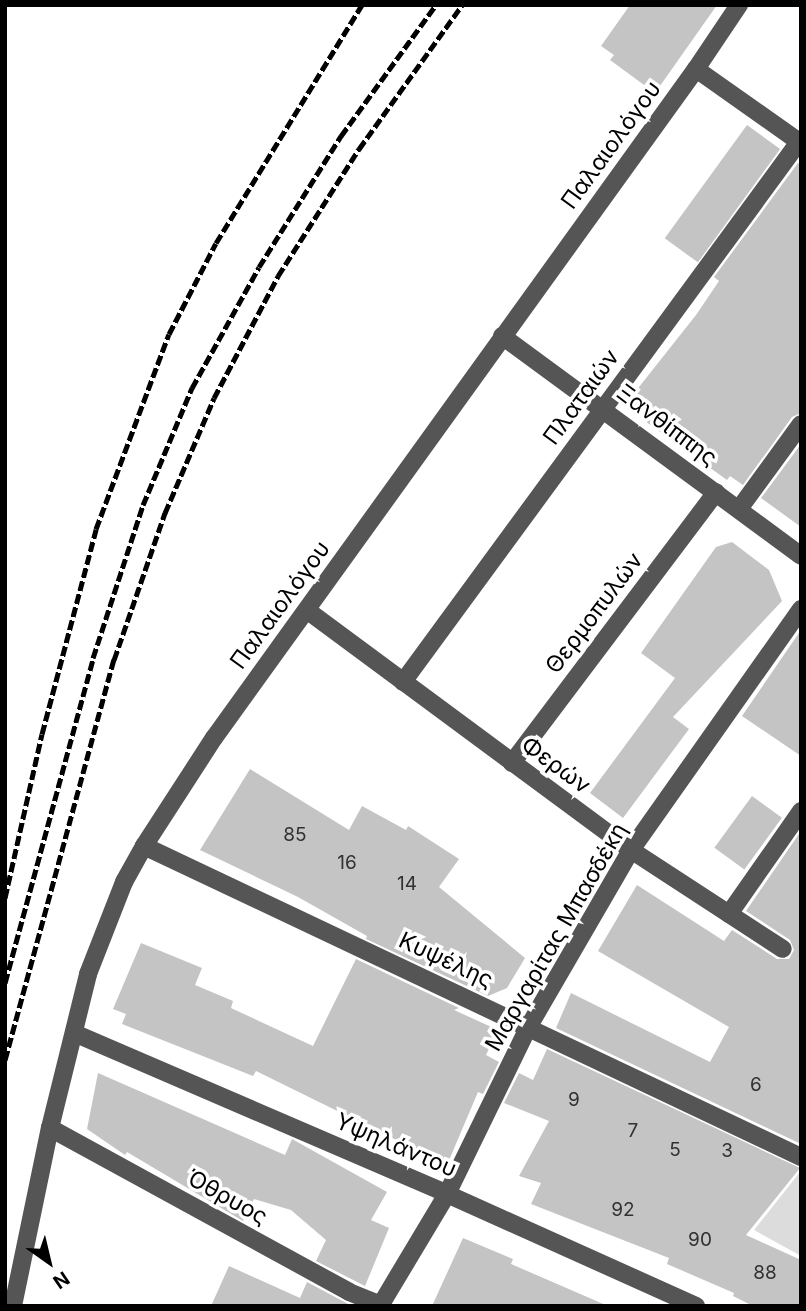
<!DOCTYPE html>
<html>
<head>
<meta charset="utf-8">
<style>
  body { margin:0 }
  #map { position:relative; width:806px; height:1311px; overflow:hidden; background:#fff; font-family:Inter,sans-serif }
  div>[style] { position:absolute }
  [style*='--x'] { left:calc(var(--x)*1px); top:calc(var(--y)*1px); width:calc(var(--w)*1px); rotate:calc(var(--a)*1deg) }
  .green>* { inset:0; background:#dcdcdc }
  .building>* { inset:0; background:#c4c4c4; transform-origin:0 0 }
  .minor>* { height:18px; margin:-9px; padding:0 9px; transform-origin:9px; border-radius:9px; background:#555 }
  .rail>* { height:5px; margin-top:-2.5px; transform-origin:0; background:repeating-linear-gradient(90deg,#000 0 10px,transparent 0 13.5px) }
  span { translate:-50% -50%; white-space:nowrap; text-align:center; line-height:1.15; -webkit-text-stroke:7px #fff; paint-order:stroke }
  .number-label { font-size:19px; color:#313131 }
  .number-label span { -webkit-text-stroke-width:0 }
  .street-label { font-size:23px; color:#000 }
  .frame { position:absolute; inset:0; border:7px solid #000; pointer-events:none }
  .north { position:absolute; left:14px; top:1227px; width:70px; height:70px; -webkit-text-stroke:5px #fff; paint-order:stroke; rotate:146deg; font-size:19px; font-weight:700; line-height:28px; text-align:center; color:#000 }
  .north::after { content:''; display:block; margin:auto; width:24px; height:32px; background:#000; clip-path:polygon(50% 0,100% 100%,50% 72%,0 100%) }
</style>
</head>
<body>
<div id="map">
  <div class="green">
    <div style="clip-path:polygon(800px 1172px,801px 1173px,801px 1256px,754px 1230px)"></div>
  </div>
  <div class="building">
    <div style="clip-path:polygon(630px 5px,717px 5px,655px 93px,610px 60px,614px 55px,601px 46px)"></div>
    <div style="left:747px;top:125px;width:41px;height:140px;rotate:36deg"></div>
    <div style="clip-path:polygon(798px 163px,801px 165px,801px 413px,792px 417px,743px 485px,730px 476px,727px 480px,624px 406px,696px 315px,719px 281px,714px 277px)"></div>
    <div style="clip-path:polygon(801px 444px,801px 527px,761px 498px)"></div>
    <div style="clip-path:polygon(732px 542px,769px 570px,782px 601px,673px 717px,689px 729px,623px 818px,590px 793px,675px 678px,641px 653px,716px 547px)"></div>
    <div style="clip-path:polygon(801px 630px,801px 756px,742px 716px)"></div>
    <div style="clip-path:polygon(250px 769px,349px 830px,362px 806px,406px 830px,408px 826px,459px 859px,439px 887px,525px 958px,507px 988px,488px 996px,366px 939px,367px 936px,298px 897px,200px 850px)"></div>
    <div style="left:752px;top:796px;width:37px;height:64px;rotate:36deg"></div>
    <div style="clip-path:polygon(801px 831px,801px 1144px,556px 1028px,571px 993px,710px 1062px,729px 1027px,598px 951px,637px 885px,724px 941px,732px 930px,777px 959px,789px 959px,794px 950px,790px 940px,746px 911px)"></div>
    <div style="clip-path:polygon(141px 943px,202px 968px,195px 985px,233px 1001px,231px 1008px,313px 1046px,356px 959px,459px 1008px,454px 1010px,498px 1030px,486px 1055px,499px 1062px,483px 1094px,478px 1092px,447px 1165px,256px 1071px,253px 1076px,122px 1024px,126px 1014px,113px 1009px)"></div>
    <div style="clip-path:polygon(547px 1049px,800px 1168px,746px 1235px,801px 1260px,801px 1306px,753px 1306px,733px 1296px,734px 1293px,667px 1264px,669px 1258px,531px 1204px,541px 1183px,519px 1176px,549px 1121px,504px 1103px,519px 1073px,533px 1080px)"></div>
    <div style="clip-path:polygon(98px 1073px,285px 1155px,292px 1139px,387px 1192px,371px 1220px,389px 1228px,365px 1286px,316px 1261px,326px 1240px,291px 1210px,254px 1199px,243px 1221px,127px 1152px,125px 1155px,87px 1129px)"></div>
    <div style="clip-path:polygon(463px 1238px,513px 1259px,511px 1264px,608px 1306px,432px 1306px)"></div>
    <div style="clip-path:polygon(229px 1266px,300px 1298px,307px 1282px,352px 1306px,211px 1306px)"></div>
  </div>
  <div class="minor">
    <div style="--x:696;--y:69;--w:128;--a:35.2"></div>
    <div style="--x:502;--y:336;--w:371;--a:36.3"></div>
    <div style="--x:739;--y:509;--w:105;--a:-53.9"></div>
    <div style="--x:308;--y:611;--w:402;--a:36.5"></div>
    <div style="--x:631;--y:850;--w:181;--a:33.1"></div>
    <div style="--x:403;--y:682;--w:670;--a:-53.75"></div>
    <div style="--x:512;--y:763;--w:339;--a:-53"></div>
    <div style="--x:144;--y:846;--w:727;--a:25.33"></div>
    <div style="--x:729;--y:914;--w:126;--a:-55"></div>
    <div style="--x:74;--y:1033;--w:406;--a:23.3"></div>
    <div style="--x:447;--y:1194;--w:273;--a:24.2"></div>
    <div style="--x:50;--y:1128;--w:341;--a:28.7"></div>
    <div style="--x:349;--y:1292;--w:37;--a:22"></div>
    <div style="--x:13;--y:1306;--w:182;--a:-78.3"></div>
    <div style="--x:50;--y:1128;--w:159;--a:-76.1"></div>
    <div style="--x:88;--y:974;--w:99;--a:-68.6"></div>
    <div style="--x:124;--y:882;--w:41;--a:-60.9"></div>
    <div style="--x:144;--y:846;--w:129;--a:-57.1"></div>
    <div style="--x:214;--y:738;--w:825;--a:-54.23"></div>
    <div style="--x:696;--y:69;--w:77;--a:-56.1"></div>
    <div style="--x:380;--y:1306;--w:131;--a:-59.1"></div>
    <div style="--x:447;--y:1194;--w:187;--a:-64"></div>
    <div style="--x:529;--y:1026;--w:203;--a:-59.9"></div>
    <div style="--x:631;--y:850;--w:295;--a:-54.8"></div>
  </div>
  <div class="rail">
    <div style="--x:5;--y:898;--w:168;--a:-77.3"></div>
    <div style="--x:42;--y:734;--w:212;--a:-75.2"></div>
    <div style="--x:96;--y:529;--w:208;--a:-69.5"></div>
    <div style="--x:169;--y:334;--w:102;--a:-62.7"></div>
    <div style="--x:216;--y:243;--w:279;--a:-58.5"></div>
    <div style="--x:5;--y:983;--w:337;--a:-74.8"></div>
    <div style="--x:93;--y:658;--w:161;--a:-71.9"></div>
    <div style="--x:143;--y:505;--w:127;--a:-67.3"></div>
    <div style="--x:192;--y:388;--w:138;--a:-61"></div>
    <div style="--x:259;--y:267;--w:155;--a:-58"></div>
    <div style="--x:341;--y:136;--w:162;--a:-54.1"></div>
    <div style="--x:5;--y:1060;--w:415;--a:-74.8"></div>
    <div style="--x:114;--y:660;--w:156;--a:-70.9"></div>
    <div style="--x:165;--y:513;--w:125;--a:-66.9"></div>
    <div style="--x:214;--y:398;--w:138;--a:-62.3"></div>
    <div style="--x:278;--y:276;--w:151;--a:-57.5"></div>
    <div style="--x:359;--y:149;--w:177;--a:-54.4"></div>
  </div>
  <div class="number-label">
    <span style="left:295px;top:835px">85</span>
    <span style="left:347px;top:863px">16</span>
    <span style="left:407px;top:884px">14</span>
    <span style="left:756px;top:1085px">6</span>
    <span style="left:574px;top:1100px">9</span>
    <span style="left:633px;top:1131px">7</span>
    <span style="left:675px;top:1150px">5</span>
    <span style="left:727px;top:1151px">3</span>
    <span style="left:623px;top:1210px">92</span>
    <span style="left:700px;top:1240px">90</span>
    <span style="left:765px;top:1273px">88</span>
  </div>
  <div class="street-label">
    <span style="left:611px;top:145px;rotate:-54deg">Παλαιολόγου</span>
    <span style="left:581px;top:397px;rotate:-54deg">Πλαταιών</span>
    <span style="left:667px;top:425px;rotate:37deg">Ξανθίππης</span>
    <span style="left:280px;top:605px;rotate:-54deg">Παλαιολόγου</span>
    <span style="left:594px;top:613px;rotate:-53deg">Θερμοπυλών</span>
    <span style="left:556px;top:765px;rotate:36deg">Φερών</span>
    <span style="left:556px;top:937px;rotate:-60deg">Μαργαρίτας Μπασδέκη</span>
    <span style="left:446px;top:960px;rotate:25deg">Κυψέλης</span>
    <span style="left:396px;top:1145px;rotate:23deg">Υψηλάντου</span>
    <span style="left:227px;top:1197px;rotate:29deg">Όθρυος</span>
  </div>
  <div class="frame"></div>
  <div class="north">N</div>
</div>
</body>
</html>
